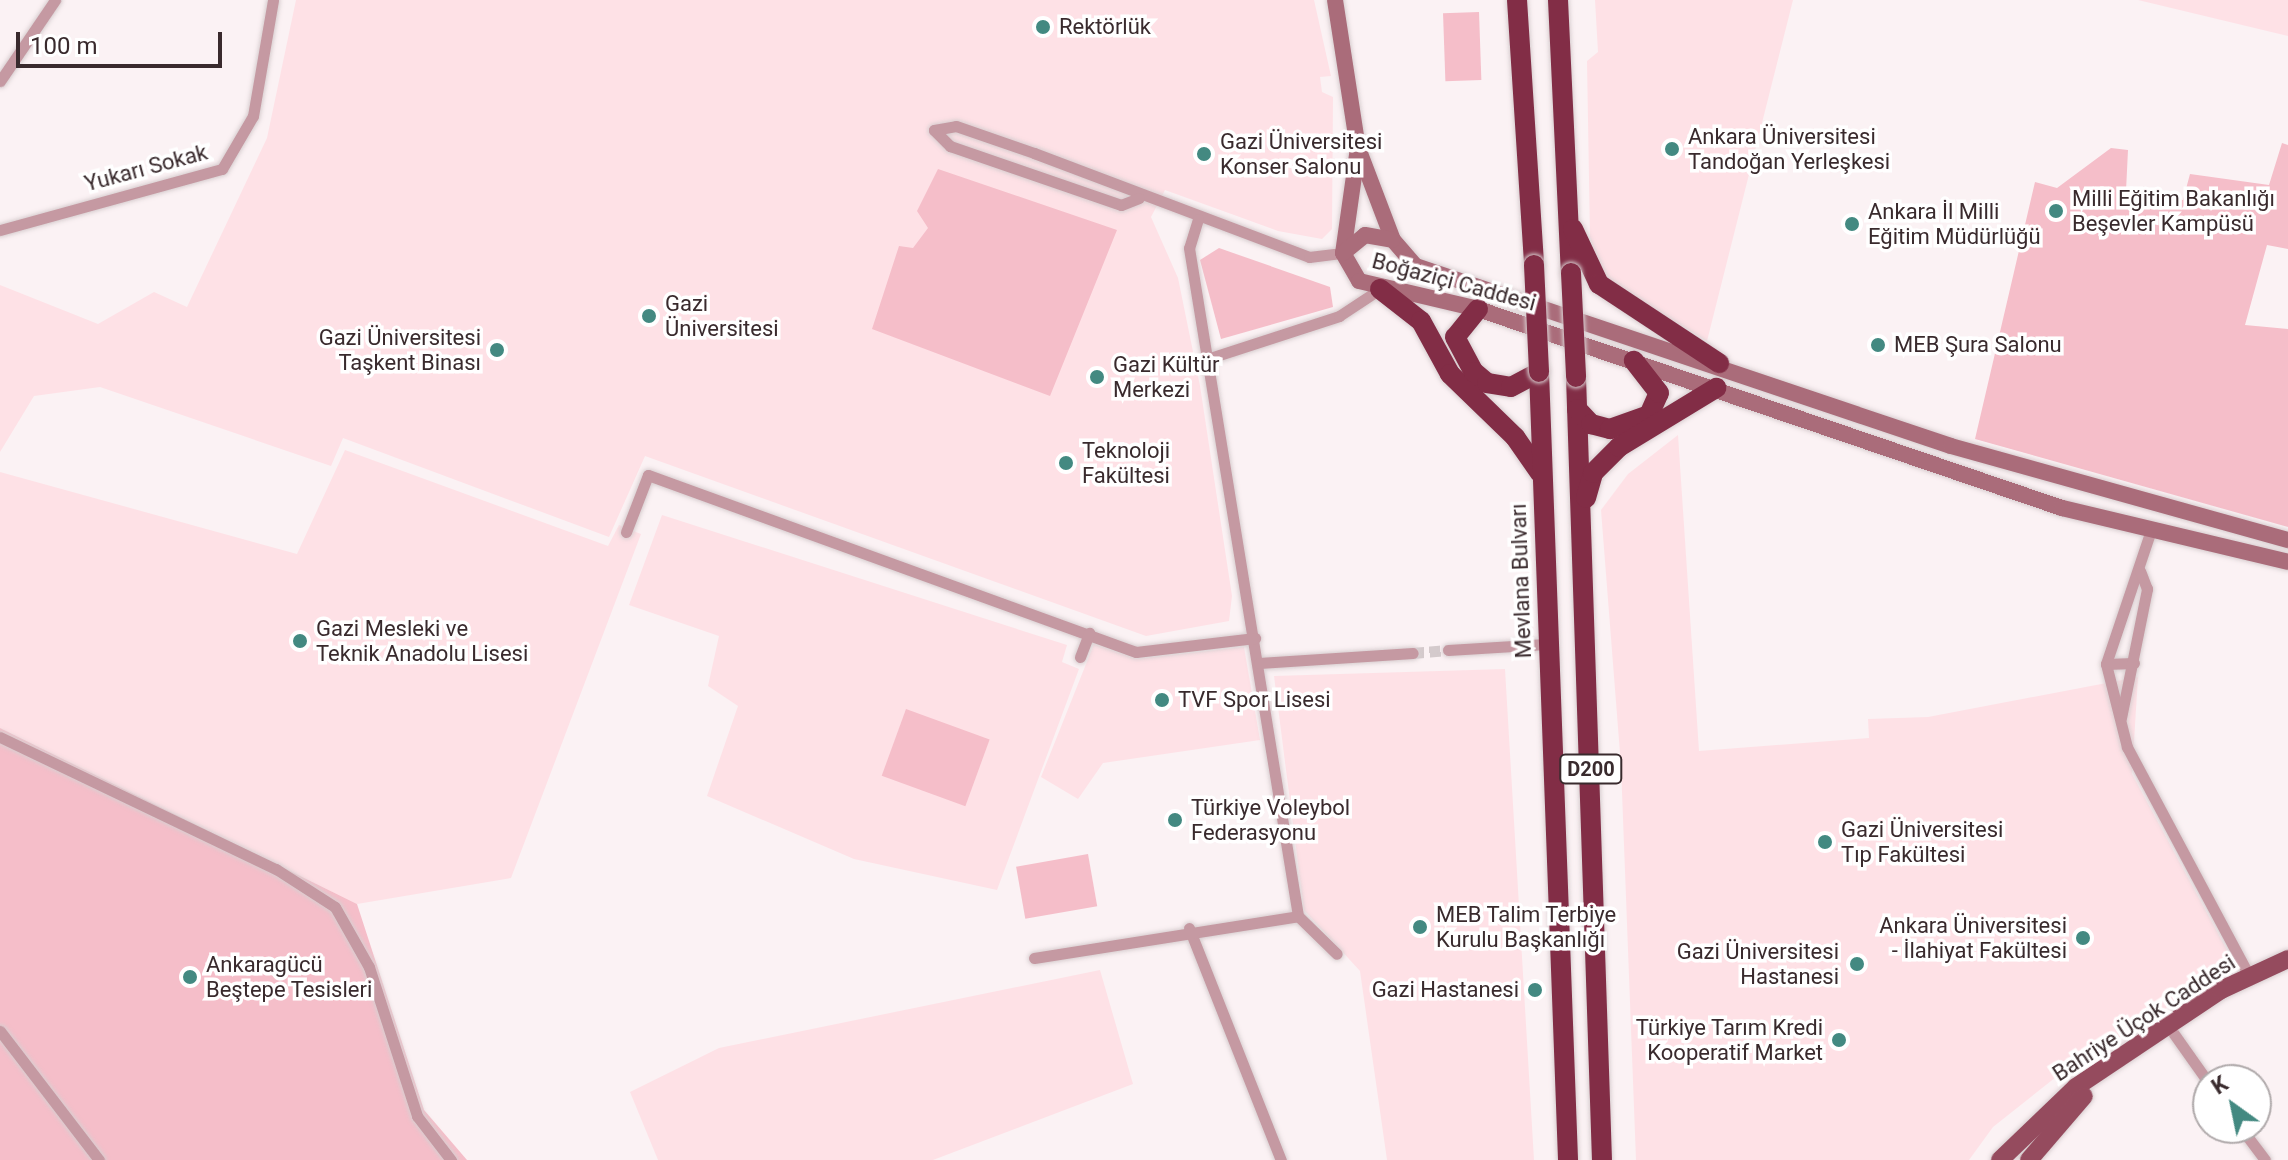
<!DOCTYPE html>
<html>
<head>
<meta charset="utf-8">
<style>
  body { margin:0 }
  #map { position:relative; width:2288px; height:1160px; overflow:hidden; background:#fbf2f4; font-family:Roboto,sans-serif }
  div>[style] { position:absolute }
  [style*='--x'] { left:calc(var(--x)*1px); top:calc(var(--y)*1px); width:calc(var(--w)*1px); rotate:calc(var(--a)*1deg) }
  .built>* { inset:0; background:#fee1e6 }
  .green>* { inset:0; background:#f5bec9; transform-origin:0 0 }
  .street-tunnel>* { height:11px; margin-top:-5.5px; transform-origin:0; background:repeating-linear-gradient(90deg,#d4cacc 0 11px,transparent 0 16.5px) }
  .roads { filter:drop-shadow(0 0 2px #d8ced0) drop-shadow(0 0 2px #d8ced0) }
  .street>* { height:11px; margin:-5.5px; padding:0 5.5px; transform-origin:5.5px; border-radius:5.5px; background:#c599a2 }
  .secondary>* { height:16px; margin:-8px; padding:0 8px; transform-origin:8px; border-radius:8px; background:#aa6c7a }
  .primary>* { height:18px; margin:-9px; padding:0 9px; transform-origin:9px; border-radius:9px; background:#954b5e }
  .highway>* { height:20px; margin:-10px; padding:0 10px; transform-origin:10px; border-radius:10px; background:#822d46 }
  .bridges { filter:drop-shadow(0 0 2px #d8ced0) drop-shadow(0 0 2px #d8ced0) }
  .highway-bridge>* { height:20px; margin:-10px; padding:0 10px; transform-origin:10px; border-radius:10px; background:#822d46 }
  .dots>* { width:22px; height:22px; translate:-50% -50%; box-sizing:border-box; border:4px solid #fff; border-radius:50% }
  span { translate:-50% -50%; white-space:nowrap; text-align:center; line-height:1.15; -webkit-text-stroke:7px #fff; paint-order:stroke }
  .shield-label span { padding:2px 6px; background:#fff; border:2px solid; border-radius:6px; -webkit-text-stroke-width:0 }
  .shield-label { font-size:20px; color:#392a2d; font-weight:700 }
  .poi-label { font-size:22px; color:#392a2d }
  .left { translate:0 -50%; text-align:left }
  .right { translate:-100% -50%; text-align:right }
  .street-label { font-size:22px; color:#392a2d }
  .north { position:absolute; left:2192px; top:1064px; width:80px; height:80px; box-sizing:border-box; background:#fff; border:2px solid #b0aaab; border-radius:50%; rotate:327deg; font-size:22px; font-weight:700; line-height:32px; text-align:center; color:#392a2d }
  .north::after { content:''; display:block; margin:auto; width:28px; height:36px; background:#438981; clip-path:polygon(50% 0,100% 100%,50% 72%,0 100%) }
  .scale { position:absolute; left:16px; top:32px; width:206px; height:36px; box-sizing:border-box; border:4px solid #392a2d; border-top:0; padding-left:10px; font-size:24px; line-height:28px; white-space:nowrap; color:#392a2d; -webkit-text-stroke:6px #fff; paint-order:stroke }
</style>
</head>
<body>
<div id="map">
  <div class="built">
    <div style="clip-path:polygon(296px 0,1314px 0,1331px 76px,1320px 77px,1322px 92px,1333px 97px,1332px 229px,1322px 239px,1278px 231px,1165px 190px,1151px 217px,1178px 278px,1200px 386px,1232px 596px,1229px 621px,1146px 636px,645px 456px,609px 537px,343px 438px,331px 466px,100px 387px,34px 396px,0 452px,0 285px,98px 324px,154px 292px,187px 307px,267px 138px)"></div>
    <div style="clip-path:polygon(1595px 0,1793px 0,1707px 341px,1603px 278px,1590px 237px,1587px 61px,1598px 52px)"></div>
    <div style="clip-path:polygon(2138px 0,2288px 0,2288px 36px)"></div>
    <div style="clip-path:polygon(1678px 435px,1699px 751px,1869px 738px,1868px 719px,1928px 717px,2138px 677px,2132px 774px,2235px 965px,2056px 1077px,1993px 1127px,1969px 1160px,1636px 1160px,1621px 766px,1601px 510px,1628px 474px)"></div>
    <div style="clip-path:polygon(345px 450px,608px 546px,619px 525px,641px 534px,511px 878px,357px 904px,0 728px,0 472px,297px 554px)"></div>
    <div style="clip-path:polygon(662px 515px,1067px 645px,1062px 662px,1079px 669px,997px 890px,854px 859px,707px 796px,738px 706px,708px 686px,719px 636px,629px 605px)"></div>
    <div style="clip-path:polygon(1094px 644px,1136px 659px,1244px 647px,1260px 740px,1103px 763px,1078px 799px,1041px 777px)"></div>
    <div style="clip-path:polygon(1505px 669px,1534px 1160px,1387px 1160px,1360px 971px,1304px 910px,1274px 676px)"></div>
    <div style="clip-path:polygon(1100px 970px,1133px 1084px,933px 1160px,658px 1160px,630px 1092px,719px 1048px)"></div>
  </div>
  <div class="green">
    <div style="left:1479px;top:12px;width:68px;height:36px;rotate:88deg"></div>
    <div style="clip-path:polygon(2282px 143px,2288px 145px,2288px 249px,2267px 245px,2245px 325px,2288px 329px,2288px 527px,1975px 439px,2035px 182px,2057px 188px,2111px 148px,2128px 150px,2126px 191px,2183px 200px,2190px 174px,2269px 185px)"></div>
    <div style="clip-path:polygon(938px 169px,1117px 230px,1050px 396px,872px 329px,899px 246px,913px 248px,928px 228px,917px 211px)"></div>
    <div style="clip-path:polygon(1219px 248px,1330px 287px,1333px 307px,1221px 339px,1200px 260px)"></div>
    <div style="left:906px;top:709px;width:89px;height:71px;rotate:20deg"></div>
    <div style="clip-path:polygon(0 728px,357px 904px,424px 1110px,467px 1160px,0 1160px)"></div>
    <div style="left:1088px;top:854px;width:53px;height:73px;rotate:80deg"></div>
  </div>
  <div class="street-tunnel">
    <div style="--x:1413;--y:653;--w:35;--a:-5"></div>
  </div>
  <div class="roads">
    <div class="street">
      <div style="--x:0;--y:81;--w:98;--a:-55.8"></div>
      <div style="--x:934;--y:130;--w:22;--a:-10"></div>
      <div style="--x:956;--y:126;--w:83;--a:19.1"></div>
      <div style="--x:1034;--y:153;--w:294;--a:20.7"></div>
      <div style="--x:1309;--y:257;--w:34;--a:-7"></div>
      <div style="--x:934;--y:130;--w:23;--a:45"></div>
      <div style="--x:950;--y:146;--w:181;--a:19"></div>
      <div style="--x:1121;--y:205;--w:19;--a:-21"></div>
      <div style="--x:1198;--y:219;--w:30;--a:107"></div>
      <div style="--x:1189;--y:248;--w:677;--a:80.73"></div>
      <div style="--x:1298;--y:916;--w:54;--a:44.3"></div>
      <div style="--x:0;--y:230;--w:230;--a:-15.4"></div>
      <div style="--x:222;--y:169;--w:61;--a:-59.7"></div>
      <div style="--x:253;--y:116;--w:118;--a:-80.2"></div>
      <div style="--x:1210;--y:358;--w:136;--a:-18"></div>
      <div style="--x:1339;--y:316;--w:49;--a:-33.4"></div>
      <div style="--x:626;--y:532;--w:61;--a:-68.9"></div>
      <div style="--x:648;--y:475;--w:519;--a:19.94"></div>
      <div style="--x:1136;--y:652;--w:120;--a:-6.7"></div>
      <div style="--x:2150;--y:533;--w:138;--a:108.6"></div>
      <div style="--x:2106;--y:664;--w:86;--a:75.8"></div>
      <div style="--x:2127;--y:747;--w:261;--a:61.9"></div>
      <div style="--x:1448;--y:650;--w:98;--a:-3.5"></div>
      <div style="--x:1080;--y:657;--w:26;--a:-69"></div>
      <div style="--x:1259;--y:663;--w:154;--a:-3.7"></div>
      <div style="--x:2106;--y:664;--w:28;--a:-2"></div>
      <div style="--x:2121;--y:718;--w:132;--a:-78.6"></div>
      <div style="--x:2147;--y:589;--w:19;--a:-111"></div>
      <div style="--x:0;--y:737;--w:306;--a:25.6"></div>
      <div style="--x:276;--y:869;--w:70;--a:32.8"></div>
      <div style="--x:335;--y:907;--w:69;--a:60.5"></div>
      <div style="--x:369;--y:967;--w:157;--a:72.1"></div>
      <div style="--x:417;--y:1116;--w:56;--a:52.3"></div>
      <div style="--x:1189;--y:928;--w:250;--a:68.4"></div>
      <div style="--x:1034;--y:958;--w:267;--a:-9"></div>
      <div style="--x:0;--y:1031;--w:163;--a:52.5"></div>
      <div style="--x:2174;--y:1034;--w:59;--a:54.7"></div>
      <div style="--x:2241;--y:1128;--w:40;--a:53"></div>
    </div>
    <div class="secondary">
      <div style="--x:1335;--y:0;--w:150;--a:81.2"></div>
      <div style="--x:1358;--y:148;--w:98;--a:69.2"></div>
      <div style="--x:1393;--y:240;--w:35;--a:49"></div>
      <div style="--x:1416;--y:266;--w:564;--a:18.6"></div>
      <div style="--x:1951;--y:446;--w:350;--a:15.6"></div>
      <div style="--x:1358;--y:148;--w:106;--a:98.1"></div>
      <div style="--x:1343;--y:253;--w:32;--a:60"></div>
      <div style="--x:1359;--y:281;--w:122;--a:13.2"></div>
      <div style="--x:1478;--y:309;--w:617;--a:18.82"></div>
      <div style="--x:2062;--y:508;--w:232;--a:13.4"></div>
      <div style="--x:1343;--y:253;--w:28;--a:-39"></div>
      <div style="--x:1365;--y:235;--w:28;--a:10"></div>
    </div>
    <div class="primary">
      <div style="--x:2000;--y:1160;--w:105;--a:-43.8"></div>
      <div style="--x:2076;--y:1087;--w:174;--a:-33.8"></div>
      <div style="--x:2221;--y:990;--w:74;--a:-24.8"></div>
      <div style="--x:2029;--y:1160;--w:84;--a:-49.3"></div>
    </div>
    <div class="highway">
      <div style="--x:1517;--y:0;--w:266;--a:86.3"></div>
      <div style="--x:1558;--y:0;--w:273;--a:87.3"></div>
      <div style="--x:1573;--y:229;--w:61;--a:64.7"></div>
      <div style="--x:1599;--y:284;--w:144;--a:33.4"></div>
      <div style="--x:1380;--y:289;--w:52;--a:38"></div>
      <div style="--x:1421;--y:321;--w:60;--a:61.3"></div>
      <div style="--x:1450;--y:374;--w:91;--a:44.1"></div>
      <div style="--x:1515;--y:437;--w:44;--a:55.2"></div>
      <div style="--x:1478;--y:309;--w:36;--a:129"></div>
      <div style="--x:1455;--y:337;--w:40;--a:62"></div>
      <div style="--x:1474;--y:372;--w:17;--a:40"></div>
      <div style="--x:1487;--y:383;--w:24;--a:9"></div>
      <div style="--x:1511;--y:387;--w:32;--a:-28"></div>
      <div style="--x:1539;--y:372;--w:789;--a:87.89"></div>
      <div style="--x:1576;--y:377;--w:783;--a:88.1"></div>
      <div style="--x:1577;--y:409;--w:21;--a:47"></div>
      <div style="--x:1591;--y:424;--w:20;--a:15"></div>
      <div style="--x:1610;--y:429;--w:41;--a:-19.7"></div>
      <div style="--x:1649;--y:415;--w:24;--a:-66"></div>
      <div style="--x:1659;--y:393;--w:41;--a:-128"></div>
      <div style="--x:1586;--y:498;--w:26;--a:-74"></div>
      <div style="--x:1593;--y:473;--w:37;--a:-45"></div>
      <div style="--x:1619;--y:447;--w:114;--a:-31.3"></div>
    </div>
  </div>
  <div class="bridges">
    <div class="highway-bridge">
      <div style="--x:1534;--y:265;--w:107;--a:87.3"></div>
      <div style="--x:1571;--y:273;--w:104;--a:87.2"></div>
    </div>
  </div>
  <div class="dots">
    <div style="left:1043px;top:27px;background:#438981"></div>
    <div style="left:1672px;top:149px;background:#438981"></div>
    <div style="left:1204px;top:154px;background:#438981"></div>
    <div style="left:2056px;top:211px;background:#438981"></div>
    <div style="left:1852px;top:224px;background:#438981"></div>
    <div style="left:649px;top:316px;background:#438981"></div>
    <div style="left:1878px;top:345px;background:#438981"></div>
    <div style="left:497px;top:350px;background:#438981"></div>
    <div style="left:1097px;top:377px;background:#438981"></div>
    <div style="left:1066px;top:463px;background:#438981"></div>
    <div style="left:300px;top:641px;background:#438981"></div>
    <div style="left:1162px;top:700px;background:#438981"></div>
    <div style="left:1175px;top:820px;background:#438981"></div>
    <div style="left:1825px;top:842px;background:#438981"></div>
    <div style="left:1420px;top:927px;background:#438981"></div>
    <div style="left:2083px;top:938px;background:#438981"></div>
    <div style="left:1857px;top:964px;background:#438981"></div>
    <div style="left:190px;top:977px;background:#438981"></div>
    <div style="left:1535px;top:990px;background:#438981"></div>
    <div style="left:1839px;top:1040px;background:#438981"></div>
  </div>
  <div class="shield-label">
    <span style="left:1591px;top:769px">D200</span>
  </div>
  <div class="poi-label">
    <span class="left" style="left:1059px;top:27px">Rektörlük</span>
    <span class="left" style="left:1688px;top:149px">Ankara Üniversitesi<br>Tandoğan Yerleşkesi</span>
    <span class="left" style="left:1220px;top:154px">Gazi Üniversitesi<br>Konser Salonu</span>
    <span class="left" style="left:2072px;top:211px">Milli Eğitim Bakanlığı<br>Beşevler Kampüsü</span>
    <span class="left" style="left:1868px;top:224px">Ankara İl Milli<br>Eğitim Müdürlüğü</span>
    <span class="left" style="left:665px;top:316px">Gazi<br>Üniversitesi</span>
    <span class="right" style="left:481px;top:350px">Gazi Üniversitesi<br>Taşkent Binası</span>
    <span class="left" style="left:1894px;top:345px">MEB Şura Salonu</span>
    <span class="left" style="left:1113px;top:377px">Gazi Kültür<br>Merkezi</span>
    <span class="left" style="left:1082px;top:463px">Teknoloji<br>Fakültesi</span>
    <span class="left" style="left:316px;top:641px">Gazi Mesleki ve<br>Teknik Anadolu Lisesi</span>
    <span class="left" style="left:1178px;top:700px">TVF Spor Lisesi</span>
    <span class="left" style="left:1191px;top:820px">Türkiye Voleybol<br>Federasyonu</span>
    <span class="left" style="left:1841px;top:842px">Gazi Üniversitesi<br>Tıp Fakültesi</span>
    <span class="left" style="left:1436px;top:927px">MEB Talim Terbiye<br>Kurulu Başkanlığı</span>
    <span class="right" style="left:2067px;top:938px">Ankara Üniversitesi<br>- İlahiyat Fakültesi</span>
    <span class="right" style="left:1839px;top:964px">Gazi Üniversitesi<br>Hastanesi</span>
    <span class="left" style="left:206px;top:977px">Ankaragücü<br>Beştepe Tesisleri</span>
    <span class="right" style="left:1519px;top:990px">Gazi Hastanesi</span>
    <span class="right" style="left:1823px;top:1040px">Türkiye Tarım Kredi<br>Kooperatif Market</span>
  </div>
  <div class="street-label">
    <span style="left:146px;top:168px;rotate:-15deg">Yukarı Sokak</span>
    <span style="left:1454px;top:282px;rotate:15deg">Boğaziçi Caddesi</span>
    <span style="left:1521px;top:581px;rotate:-92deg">Mevlana Bulvarı</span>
    <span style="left:2144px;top:1018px;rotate:-33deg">Bahriye Üçok Caddesi</span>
  </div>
  <div class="north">K</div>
  <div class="scale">100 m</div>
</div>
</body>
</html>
